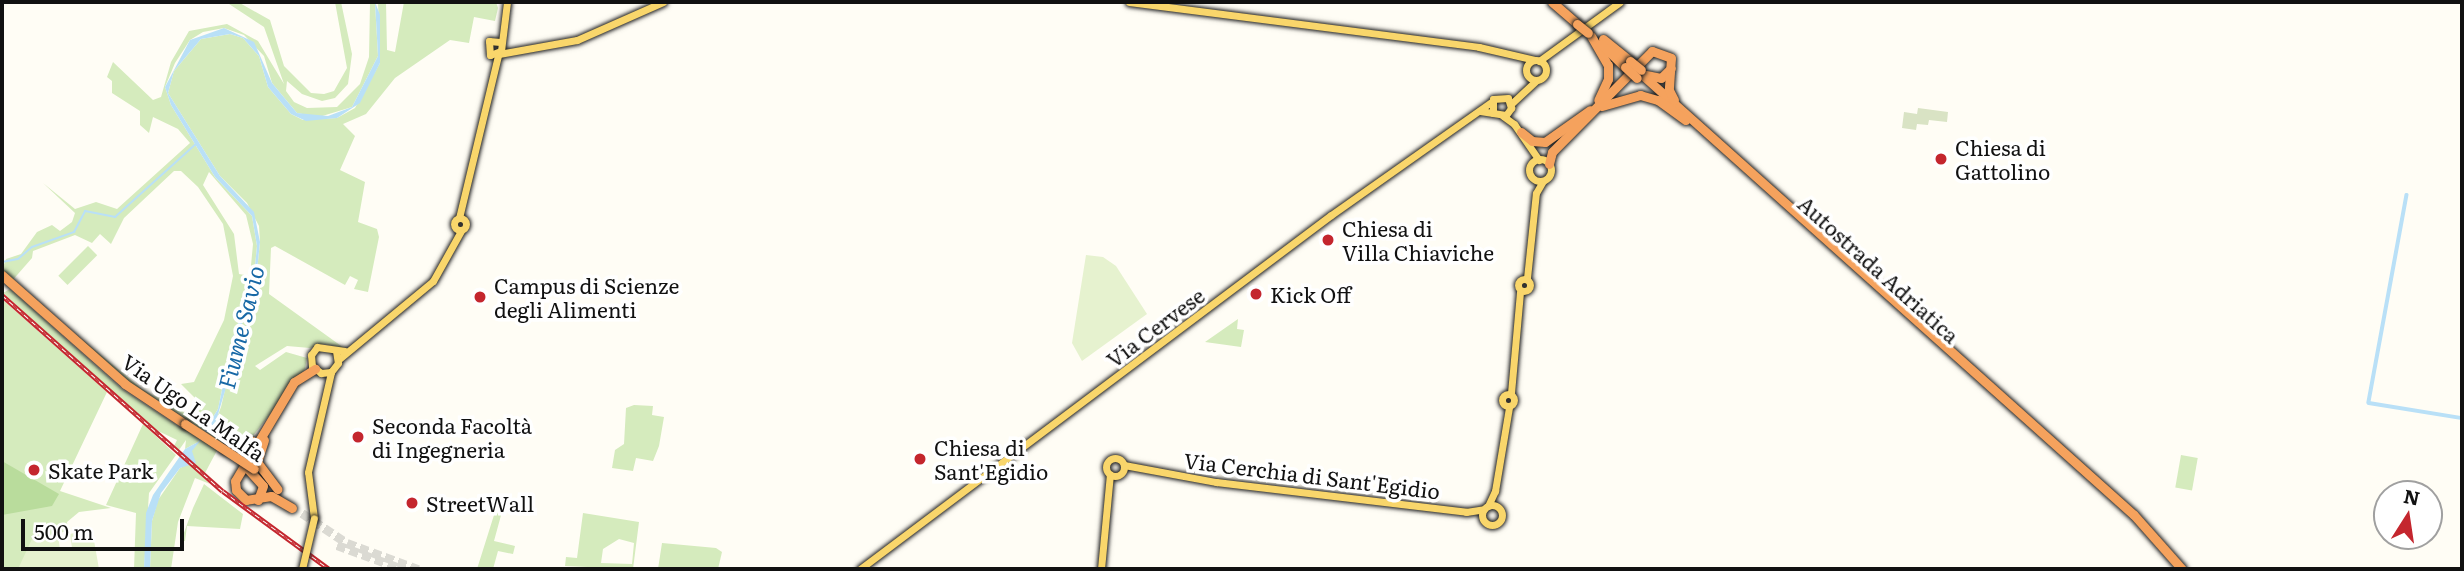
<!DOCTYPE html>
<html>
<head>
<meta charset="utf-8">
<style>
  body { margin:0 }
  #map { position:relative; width:2464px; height:571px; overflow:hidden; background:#fffdf5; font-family:Literata,serif }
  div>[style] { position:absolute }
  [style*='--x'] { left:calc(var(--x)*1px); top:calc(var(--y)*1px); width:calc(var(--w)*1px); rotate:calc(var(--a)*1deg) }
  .green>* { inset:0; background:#d5ebbd; transform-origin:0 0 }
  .forest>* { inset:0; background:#b9dc9c }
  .cemetery>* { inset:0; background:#d9e3c4 }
  .pitch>* { inset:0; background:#e6f2cf }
  .water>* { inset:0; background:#b9e0f7 }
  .stream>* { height:2px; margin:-1px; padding:0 1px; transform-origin:1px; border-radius:1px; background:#b9e0f7 }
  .canal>* { height:3.5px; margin:-1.75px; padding:0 1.75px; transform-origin:1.75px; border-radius:1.75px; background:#b9e0f7 }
  .highway-tunnel>* { height:9px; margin-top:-4.5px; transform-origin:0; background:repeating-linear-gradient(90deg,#dbdad3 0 9px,transparent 0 13.5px) }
  .roads { filter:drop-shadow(0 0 2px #222) drop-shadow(0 0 2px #222) }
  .major>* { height:7px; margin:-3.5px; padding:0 3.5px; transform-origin:3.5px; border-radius:3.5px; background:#f9d66b }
  .major>.ring { margin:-3.5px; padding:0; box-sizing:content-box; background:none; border:7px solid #f9d66b; border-radius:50% }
  .highway>* { height:9px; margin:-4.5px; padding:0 4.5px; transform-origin:4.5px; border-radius:4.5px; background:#f5a25d }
  .rail>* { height:4.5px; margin-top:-2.25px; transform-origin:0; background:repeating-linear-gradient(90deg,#fff 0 5px,#c4262e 0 10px); box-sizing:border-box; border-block:2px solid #c4262e }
  .bridges { filter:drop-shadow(0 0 2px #222) drop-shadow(0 0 2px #222) }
  .major-bridge>* { height:7px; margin:-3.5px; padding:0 3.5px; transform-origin:3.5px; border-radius:3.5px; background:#f9d66b }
  .highway-bridge>* { height:9px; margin:-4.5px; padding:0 4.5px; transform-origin:4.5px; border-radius:4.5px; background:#f5a25d }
  .dots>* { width:19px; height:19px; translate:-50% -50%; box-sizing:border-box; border:4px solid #fff; border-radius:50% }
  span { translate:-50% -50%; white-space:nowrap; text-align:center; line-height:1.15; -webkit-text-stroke:7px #fff; paint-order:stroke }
  .poi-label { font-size:21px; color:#111 }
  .left { translate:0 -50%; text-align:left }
  .street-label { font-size:21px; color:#111 }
  .water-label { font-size:23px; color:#1768a6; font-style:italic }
  .frame { position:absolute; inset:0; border:4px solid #111; pointer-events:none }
  .north { position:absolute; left:2373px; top:480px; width:70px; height:70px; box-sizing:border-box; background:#fff; border:2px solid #a0a0a0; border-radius:50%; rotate:12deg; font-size:19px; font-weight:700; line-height:28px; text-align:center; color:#111 }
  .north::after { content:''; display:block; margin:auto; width:24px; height:32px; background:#c4262e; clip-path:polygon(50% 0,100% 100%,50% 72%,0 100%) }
  .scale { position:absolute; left:21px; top:519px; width:163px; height:32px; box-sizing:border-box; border:4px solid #111; border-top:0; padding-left:9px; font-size:21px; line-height:24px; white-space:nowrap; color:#111; -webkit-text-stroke:5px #fff; paint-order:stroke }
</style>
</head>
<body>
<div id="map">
  <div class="green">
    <div style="clip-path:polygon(evenodd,226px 2px,238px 2px,270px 20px,284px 66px,311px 93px,324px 94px,334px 91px,347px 68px,335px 2px,341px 2px,352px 54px,348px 84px,335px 98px,322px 101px,302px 94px,287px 81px,286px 91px,294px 102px,307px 108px,337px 107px,360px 84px,369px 57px,370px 2px,375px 2px,378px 56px,352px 107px,319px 117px,297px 113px,272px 83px,264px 56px,244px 35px,224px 28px,203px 32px,190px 40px,175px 63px,165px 87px,171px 105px,215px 177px,252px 216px,257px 246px,253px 286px,233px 337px,218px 409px,198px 442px,185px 449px,186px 440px,179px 450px,174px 446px,177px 440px,154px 429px,3px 293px,10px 289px,122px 389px,181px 428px,185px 422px,126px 383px,15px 284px,142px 389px,189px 415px,196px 399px,181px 384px,194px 382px,224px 320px,233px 276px,223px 224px,198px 187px,181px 171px,174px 171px,124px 218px,111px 244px,100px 234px,92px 243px,75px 235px,33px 251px,32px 258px,11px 282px,2px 270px,6px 259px,21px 254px,37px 232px,52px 225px,60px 231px,72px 222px,75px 213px,43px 183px,75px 209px,96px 202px,117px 209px,190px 143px,178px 129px,153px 117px,149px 133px,140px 125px,140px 111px,112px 93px,112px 81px,107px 77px,113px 62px,153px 100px,161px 97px,171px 62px,189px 31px,227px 24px,258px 41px,284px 84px,264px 27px,226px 2px,209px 172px,246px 215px,253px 244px,250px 276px,239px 274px,234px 234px,203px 185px,209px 172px)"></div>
    <div style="clip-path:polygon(378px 2px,386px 2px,387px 50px,395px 52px,404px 2px,496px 2px,498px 8px,495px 21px,474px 17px,469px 43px,450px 40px,395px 78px,366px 114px,343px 124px,355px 136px,340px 170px,365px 182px,358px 222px,377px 229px,379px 237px,368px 292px,354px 289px,358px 280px,350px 276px,345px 285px,275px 246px,271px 248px,269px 294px,344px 348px,324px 344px,310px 348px,287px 346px,255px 366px,260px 370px,286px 352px,307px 358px,305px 369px,246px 445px,233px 449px,221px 443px,205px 473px,194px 468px,210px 484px,195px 478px,178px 522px,171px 569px,150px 569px,152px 521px,158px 500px,180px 468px,189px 464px,191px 450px,214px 425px,221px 407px,238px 334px,255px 290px,260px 242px,259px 226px,247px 203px,220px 176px,168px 93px,174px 71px,201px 39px,230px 34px,243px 38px,259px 56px,268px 87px,291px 114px,303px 120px,337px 118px,355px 108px,380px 63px)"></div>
    <div style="left:88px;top:246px;width:13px;height:42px;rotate:45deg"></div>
    <div style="clip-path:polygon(2px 299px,107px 392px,60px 491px,111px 508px,79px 512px,67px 522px,68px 531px,32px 539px,37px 563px,17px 569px,2px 569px)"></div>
    <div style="clip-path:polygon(1238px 319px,1237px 329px,1244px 330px,1241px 347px,1205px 342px)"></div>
    <div style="clip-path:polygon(634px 405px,653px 406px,652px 415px,664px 417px,659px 446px,653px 461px,636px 458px,633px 471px,612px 468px,615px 450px,624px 444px,626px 408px)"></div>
    <div style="clip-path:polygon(143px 424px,176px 455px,149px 493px,144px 569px,134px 569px,136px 513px,106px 505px)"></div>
    <div style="left:2181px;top:455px;width:17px;height:33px;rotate:10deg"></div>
    <div style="clip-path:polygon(204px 484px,243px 514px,240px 529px,187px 526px,185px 541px,181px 541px,193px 508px)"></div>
    <div style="clip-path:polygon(500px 496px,506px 497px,494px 541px,515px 546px,513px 554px,498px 551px,493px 569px,477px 569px)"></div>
    <div style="clip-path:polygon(evenodd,583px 513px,639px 522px,633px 569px,565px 566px,566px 557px,577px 558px,583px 513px,619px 539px,634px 543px,632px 564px,601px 563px,603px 549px,619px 539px)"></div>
    <div style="clip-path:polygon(662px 543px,716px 548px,722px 552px,718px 569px,658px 569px)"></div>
  </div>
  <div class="forest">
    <div style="clip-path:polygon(2px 461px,59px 494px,52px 506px,2px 515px)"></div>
  </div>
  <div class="cemetery">
    <div style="clip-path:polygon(1918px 108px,1948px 112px,1947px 122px,1929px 120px,1928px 125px,1917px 124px,1916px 130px,1902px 128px,1904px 112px,1917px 114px)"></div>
  </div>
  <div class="pitch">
    <div style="clip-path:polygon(1086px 255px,1103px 257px,1116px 266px,1147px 314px,1082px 361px,1072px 343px)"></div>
    <div style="clip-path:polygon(92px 529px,99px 569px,18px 569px,32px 539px,58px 534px,60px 550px,72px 548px,70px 534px)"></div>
  </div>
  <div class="water">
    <div style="clip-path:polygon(375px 2px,380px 15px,380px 63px,360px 103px,337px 118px,306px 121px,291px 114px,268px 87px,259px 56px,243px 38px,230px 34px,201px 39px,174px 71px,168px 93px,220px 176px,254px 212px,260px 242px,255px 290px,238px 334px,231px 371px,216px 421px,192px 451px,196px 463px,180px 468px,161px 493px,152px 521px,150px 569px,144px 569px,146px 513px,153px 495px,185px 449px,198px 442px,218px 409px,233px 337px,253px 286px,257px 246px,252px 216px,215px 177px,171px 105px,165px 87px,190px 40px,224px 28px,254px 42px,272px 83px,297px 113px,328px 116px,352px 107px,378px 56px)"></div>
  </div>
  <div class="stream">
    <div style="--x:2;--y:262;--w:16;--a:-11"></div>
    <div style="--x:18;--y:259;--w:18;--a:-41"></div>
    <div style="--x:32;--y:247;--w:45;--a:-19.7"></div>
    <div style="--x:74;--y:232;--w:24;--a:-62"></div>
    <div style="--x:85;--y:211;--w:31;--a:11"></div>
    <div style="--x:115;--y:217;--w:110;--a:-42.1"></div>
  </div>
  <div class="canal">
    <div style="--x:2407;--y:195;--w:211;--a:100.4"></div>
    <div style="--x:2369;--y:403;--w:94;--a:9.2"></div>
  </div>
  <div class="highway-tunnel">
    <div style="--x:302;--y:513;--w:54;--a:33.7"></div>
    <div style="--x:347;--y:543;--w:76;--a:20.1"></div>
    <div style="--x:337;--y:545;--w:67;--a:20.1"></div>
  </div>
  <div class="roads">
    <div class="major">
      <div style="--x:1129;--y:2;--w:353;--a:7.3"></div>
      <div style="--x:1479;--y:47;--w:57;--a:13.1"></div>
      <div style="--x:500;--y:42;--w:11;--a:-175"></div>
      <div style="--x:489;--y:41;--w:14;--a:86"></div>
      <div style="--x:490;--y:55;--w:12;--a:-20"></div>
      <div style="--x:501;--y:51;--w:49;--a:-83"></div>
      <div style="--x:499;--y:54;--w:79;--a:-10.2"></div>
      <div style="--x:577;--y:40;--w:94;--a:-23.8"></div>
      <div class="ring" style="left:1526px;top:60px;width:13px;height:13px"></div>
      <div style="--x:1539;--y:61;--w:100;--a:-36.1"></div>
      <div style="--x:1511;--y:104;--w:35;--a:-43"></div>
      <div style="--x:1480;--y:111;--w:26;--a:9"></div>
      <div style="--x:1506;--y:115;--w:9;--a:-54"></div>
      <div style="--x:1511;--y:108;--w:10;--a:-107"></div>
      <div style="--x:1508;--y:98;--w:15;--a:176"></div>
      <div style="--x:1493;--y:99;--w:14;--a:90"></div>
      <div style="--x:1503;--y:116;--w:14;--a:36"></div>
      <div style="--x:1514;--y:124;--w:44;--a:55.2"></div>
      <div class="ring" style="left:1529px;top:159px;width:15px;height:15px"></div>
      <div class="ring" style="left:454px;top:218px;width:5px;height:5px"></div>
      <div style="--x:459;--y:218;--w:168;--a:-76.5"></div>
      <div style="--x:1527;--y:278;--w:85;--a:-84"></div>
      <div style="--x:1536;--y:193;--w:14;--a:-60"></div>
      <div class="ring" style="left:1518px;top:279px;width:5px;height:5px"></div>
      <div style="--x:336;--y:351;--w:12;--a:81"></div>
      <div style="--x:338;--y:363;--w:11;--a:128"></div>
      <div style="--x:331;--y:372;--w:10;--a:174"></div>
      <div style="--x:321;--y:373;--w:11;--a:-142"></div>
      <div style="--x:312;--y:366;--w:11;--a:-95"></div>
      <div style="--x:311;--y:355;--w:10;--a:-53"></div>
      <div style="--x:317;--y:347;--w:28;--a:8"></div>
      <div style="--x:339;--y:359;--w:122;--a:-39.7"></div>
      <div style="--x:433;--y:281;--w:57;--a:-60.8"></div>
      <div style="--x:1511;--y:393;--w:101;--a:-84.9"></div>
      <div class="ring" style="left:1502px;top:394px;width:5px;height:5px"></div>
      <div class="ring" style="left:1106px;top:458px;width:11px;height:11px"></div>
      <div style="--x:1124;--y:465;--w:94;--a:10.5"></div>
      <div style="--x:1216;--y:482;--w:252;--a:6.8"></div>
      <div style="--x:1466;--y:512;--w:18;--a:-9"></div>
      <div class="ring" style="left:1482px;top:505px;width:13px;height:13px"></div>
      <div style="--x:1488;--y:506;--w:17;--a:-65"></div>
      <div style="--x:1495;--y:491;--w:85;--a:-80.5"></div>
      <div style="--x:314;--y:518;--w:46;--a:-97.4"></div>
      <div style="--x:308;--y:472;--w:103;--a:-77"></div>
      <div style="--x:860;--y:569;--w:589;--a:-36.93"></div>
      <div style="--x:1331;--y:215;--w:196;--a:-35.2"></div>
      <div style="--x:1101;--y:569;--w:95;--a:-84.6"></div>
    </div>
    <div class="highway">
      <div style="--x:1552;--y:2;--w:33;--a:41"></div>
      <div style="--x:1591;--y:36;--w:34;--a:60"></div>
      <div style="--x:1608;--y:65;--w:14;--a:90"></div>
      <div style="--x:1608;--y:79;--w:23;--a:115"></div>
      <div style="--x:1603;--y:39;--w:35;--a:39"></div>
      <div style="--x:1601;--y:44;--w:33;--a:44"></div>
      <div style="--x:1639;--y:72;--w:664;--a:41.83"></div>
      <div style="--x:2134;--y:515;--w:72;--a:48.4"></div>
      <div style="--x:1646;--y:75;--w:15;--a:11"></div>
      <div style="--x:1661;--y:78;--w:14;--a:-45"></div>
      <div style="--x:1602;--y:106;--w:40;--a:-16"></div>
      <div style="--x:1640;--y:95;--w:19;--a:16"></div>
      <div style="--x:1658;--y:100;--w:34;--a:36"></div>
      <div style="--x:1521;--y:132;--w:14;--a:39"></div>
      <div style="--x:1532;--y:141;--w:13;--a:4"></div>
      <div style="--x:1545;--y:142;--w:55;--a:-35.4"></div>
      <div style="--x:1549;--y:164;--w:12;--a:-76"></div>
      <div style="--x:1552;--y:152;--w:142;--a:-45.3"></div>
      <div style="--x:1652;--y:51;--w:20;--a:20"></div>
      <div style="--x:1671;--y:58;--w:32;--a:94"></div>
      <div style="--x:1669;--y:90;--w:11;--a:63"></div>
      <div style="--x:2;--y:275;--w:164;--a:41.5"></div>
      <div style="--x:125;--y:384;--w:72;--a:33.7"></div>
      <div style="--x:264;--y:440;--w:23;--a:108"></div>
      <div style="--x:257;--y:462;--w:34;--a:53"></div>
      <div style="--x:224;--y:448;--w:20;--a:6"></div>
      <div style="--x:244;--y:450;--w:12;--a:-48"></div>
      <div style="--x:246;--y:467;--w:25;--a:48"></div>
      <div style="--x:263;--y:486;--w:15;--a:110"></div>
      <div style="--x:292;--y:508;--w:24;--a:-150"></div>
      <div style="--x:271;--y:496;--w:25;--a:171"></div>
      <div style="--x:246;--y:500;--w:14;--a:-135"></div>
      <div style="--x:236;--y:490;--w:9;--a:-96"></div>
      <div style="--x:235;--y:481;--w:115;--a:-59.2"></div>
      <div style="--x:294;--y:382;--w:25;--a:-32"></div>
    </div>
  </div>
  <div class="rail">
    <div style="--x:2;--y:295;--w:295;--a:41.6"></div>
    <div style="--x:223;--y:491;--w:132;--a:36.3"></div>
  </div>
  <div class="bridges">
    <div class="major-bridge">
      <div style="--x:302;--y:569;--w:52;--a:-76.8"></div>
    </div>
    <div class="highway-bridge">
      <div style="--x:1577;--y:24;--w:14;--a:39"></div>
      <div style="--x:1630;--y:61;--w:14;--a:39"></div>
      <div style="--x:1625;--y:67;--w:16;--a:43"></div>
      <div style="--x:185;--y:424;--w:82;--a:33.1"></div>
    </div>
  </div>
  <div class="dots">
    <div style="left:1941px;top:159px;background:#c4262e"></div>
    <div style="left:1328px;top:240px;background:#c4262e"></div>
    <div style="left:1256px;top:294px;background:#c4262e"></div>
    <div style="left:480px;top:297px;background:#c4262e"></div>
    <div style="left:358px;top:437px;background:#c4262e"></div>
    <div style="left:920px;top:459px;background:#c4262e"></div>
    <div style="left:34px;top:470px;background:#c4262e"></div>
    <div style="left:412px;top:503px;background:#c4262e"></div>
  </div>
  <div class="poi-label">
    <span class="left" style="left:1955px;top:159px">Chiesa di<br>Gattolino</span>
    <span class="left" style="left:1342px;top:240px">Chiesa di<br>Villa Chiaviche</span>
    <span class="left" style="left:494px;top:297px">Campus di Scienze<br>degli Alimenti</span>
    <span class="left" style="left:1270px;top:294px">Kick Off</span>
    <span class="left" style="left:372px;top:437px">Seconda Facoltà<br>di Ingegneria</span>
    <span class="left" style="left:934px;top:459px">Chiesa di<br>Sant'Egidio</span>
    <span class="left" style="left:48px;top:470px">Skate Park</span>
    <span class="left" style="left:426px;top:503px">StreetWall</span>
  </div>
  <div class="street-label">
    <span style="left:1879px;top:269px;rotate:42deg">Autostrada Adriatica</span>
    <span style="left:1155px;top:327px;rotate:-37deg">Via Cervese</span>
    <span style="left:194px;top:407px;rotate:35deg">Via Ugo La Malfa</span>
    <span style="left:1312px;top:475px;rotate:7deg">Via Cerchia di Sant'Egidio</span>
  </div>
  <div class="water-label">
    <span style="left:240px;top:327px;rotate:-76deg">Fiume Savio</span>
  </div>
  <div class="frame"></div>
  <div class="north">N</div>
  <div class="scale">500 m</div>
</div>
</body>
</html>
